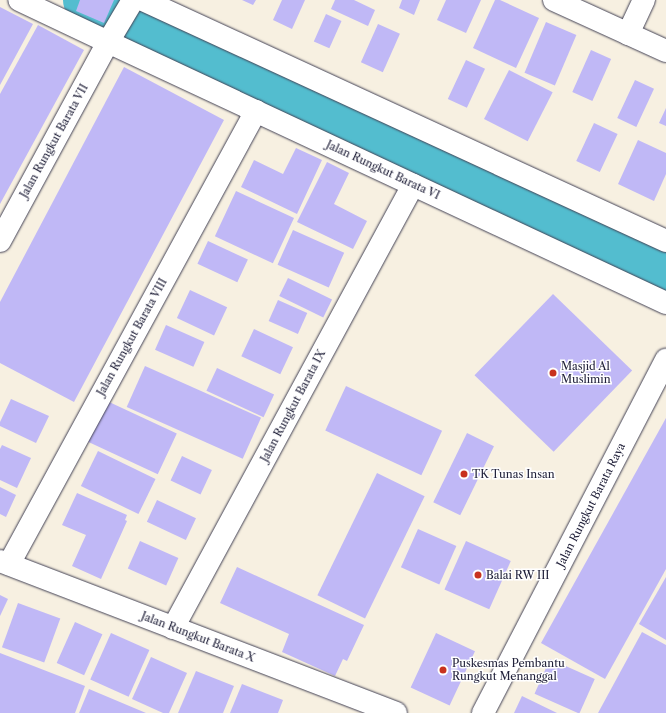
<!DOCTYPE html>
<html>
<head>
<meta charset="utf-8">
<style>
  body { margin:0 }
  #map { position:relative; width:666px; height:713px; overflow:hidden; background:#f7f0e1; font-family:"Libre Caslon Text",serif }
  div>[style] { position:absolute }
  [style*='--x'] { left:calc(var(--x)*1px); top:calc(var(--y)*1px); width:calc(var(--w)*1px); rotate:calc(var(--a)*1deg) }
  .river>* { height:50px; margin:-25px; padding:0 25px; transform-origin:25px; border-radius:25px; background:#53bdcf }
  .building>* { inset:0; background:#c0b8f6; transform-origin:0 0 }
  .roads { filter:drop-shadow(0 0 1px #424154) drop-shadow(0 0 1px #424154) }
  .minor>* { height:22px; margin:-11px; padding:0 11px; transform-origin:11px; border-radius:11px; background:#fff }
  .dots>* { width:11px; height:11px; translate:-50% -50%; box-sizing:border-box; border:2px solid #fff; border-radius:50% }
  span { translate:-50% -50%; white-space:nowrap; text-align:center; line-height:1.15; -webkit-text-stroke:3px #fff; paint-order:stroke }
  .street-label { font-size:11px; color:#22223b }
  .poi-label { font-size:11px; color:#22223b }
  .left { translate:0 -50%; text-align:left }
</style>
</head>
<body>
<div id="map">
  <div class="river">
    <div style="--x:88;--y:0;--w:641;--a:25.69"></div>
  </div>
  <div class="building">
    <div style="clip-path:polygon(80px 0,114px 0,104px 23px,76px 11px)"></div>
    <div style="clip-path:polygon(242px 0,256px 0,253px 5px)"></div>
    <div style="clip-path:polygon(282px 0,305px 0,292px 29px,273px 20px)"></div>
    <div style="clip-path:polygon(335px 0,354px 0,375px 10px,368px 26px,331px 9px)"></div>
    <div style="clip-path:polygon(402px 0,420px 0,414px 15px,399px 8px)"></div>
    <div style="clip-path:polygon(446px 0,481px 0,466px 33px,437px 20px)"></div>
    <div style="clip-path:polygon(495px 0,500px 0,539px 18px,516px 68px,473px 48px)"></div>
    <div style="clip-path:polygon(0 7px,33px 24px,0 85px)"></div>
    <div style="left:326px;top:14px;width:17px;height:30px;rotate:24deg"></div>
    <div style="left:546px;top:22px;width:33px;height:55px;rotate:23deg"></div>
    <div style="left:378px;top:24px;width:24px;height:42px;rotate:24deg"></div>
    <div style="clip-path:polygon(38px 25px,84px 50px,0 204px,0 94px)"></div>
    <div style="left:591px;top:50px;width:22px;height:46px;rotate:24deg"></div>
    <div style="left:466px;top:60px;width:21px;height:43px;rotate:25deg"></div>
    <div style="clip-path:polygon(124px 67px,224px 120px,74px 402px,0 363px,0 302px)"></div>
    <div style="left:509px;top:70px;width:49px;height:55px;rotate:27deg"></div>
    <div style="left:635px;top:80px;width:21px;height:42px;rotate:25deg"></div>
    <div style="clip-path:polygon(666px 108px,666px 126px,659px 123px)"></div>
    <div style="left:594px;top:123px;width:26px;height:42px;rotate:25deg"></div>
    <div style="clip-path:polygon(638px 140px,666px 153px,666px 174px,654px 201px,618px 184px)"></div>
    <div style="clip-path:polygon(296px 148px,322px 160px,297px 214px,241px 187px,254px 160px,283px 174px)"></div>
    <div style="clip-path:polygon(327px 162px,349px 173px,334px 204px,367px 221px,353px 249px,297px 222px)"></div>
    <div style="left:236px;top:191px;width:64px;height:50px;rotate:25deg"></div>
    <div style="left:293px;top:230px;width:56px;height:38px;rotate:24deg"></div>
    <div style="left:208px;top:241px;width:44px;height:25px;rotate:25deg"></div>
    <div style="left:288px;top:278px;width:49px;height:20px;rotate:26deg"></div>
    <div style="left:190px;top:290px;width:41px;height:31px;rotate:25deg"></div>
    <div style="left:553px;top:294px;width:110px;height:113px;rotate:44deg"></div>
    <div style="left:278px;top:300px;width:32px;height:23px;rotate:24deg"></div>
    <div style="left:166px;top:325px;width:42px;height:27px;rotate:24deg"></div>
    <div style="left:254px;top:329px;width:43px;height:30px;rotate:25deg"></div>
    <div style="left:145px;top:366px;width:127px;height:45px;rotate:24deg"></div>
    <div style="left:217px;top:368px;width:63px;height:25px;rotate:25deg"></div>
    <div style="left:346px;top:386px;width:106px;height:49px;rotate:25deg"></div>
    <div style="clip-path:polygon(11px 399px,49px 416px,36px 443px,0 426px,0 422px)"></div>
    <div style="left:107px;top:401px;width:77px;height:45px;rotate:25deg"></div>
    <div style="clip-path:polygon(666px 418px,666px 569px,605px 679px,541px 643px)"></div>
    <div style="left:467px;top:433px;width:30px;height:77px;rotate:26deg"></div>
    <div style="clip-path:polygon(2px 445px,31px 458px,17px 488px,0 480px,0 449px)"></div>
    <div style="left:98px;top:451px;width:64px;height:39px;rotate:26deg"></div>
    <div style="left:182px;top:456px;width:33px;height:27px;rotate:25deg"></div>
    <div style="left:377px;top:473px;width:53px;height:136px;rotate:26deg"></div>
    <div style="clip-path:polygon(0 487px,16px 495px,6px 517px,0 514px)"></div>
    <div style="clip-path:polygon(77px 493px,127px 515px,125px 520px,127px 521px,101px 579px,72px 566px,86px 535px,62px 525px)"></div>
    <div style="left:157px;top:500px;width:43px;height:24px;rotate:25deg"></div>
    <div style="left:418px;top:529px;width:42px;height:42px;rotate:24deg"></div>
    <div style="left:140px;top:541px;width:42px;height:30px;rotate:24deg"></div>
    <div style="left:466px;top:541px;width:49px;height:53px;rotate:24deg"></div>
    <div style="clip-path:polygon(237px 567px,364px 625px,347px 661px,343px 659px,335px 676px,282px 652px,289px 634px,220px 603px)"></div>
    <div style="clip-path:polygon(666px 577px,666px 640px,639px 624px)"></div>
    <div style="clip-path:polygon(0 595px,8px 599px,0 616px)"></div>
    <div style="left:18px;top:603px;width:45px;height:47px;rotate:20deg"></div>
    <div style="left:75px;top:622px;width:30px;height:45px;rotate:24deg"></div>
    <div style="clip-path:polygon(642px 632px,666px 645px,666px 713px,598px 713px)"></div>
    <div style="left:111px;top:633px;width:42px;height:51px;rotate:24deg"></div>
    <div style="left:436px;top:633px;width:43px;height:60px;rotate:25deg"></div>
    <div style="clip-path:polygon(0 653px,85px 686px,75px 713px,0 713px)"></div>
    <div style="clip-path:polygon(151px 657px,187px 673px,169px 713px,163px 713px,132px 699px)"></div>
    <div style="left:550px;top:659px;width:49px;height:38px;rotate:24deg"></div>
    <div style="clip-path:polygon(196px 671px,234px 686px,223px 713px,178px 713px)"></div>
    <div style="clip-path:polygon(242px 684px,283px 700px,278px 713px,230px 713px)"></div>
    <div style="clip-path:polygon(89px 689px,146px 713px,79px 713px)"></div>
    <div style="clip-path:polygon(522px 696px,557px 713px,514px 713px)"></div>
  </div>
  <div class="roads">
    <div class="minor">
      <div style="--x:133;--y:0;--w:49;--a:120.8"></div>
      <div style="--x:108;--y:42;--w:616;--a:25.07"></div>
      <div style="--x:143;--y:0;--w:576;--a:24.74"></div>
      <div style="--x:554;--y:0;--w:123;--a:24.5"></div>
      <div style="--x:628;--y:34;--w:38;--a:-65"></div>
      <div style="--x:0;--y:241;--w:226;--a:-61.5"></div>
      <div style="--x:108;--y:42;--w:98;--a:-154.7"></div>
      <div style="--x:0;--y:561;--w:424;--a:21"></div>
      <div style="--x:9;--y:564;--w:516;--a:-61.4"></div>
      <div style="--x:173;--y:628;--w:504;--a:-61.55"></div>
      <div style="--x:483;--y:713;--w:398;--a:-62.6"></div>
    </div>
  </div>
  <div class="dots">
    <div style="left:553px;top:373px;background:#c8321e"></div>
    <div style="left:464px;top:474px;background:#c8321e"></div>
    <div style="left:478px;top:575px;background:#c8321e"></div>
    <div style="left:443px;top:670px;background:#c8321e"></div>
  </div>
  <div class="street-label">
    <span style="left:54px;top:141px;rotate:-61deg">Jalan Rungkut Barata VII</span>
    <span style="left:383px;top:170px;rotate:25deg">Jalan Rungkut Barata VI</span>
    <span style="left:132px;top:337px;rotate:-61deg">Jalan Rungkut Barata VIII</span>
    <span style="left:293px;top:406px;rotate:-62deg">Jalan Rungkut Barata IX</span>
    <span style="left:591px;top:505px;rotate:-63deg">Jalan Rungkut Barata Raya</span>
    <span style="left:198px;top:637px;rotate:21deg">Jalan Rungkut Barata X</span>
  </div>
  <div class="poi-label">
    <span class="left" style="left:561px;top:373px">Masjid Al<br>Muslimin</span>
    <span class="left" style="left:472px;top:474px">TK Tunas Insan</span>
    <span class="left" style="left:486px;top:575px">Balai RW III</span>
    <span class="left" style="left:452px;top:670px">Puskesmas Pembantu<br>Rungkut Menanggal</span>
  </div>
</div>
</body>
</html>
